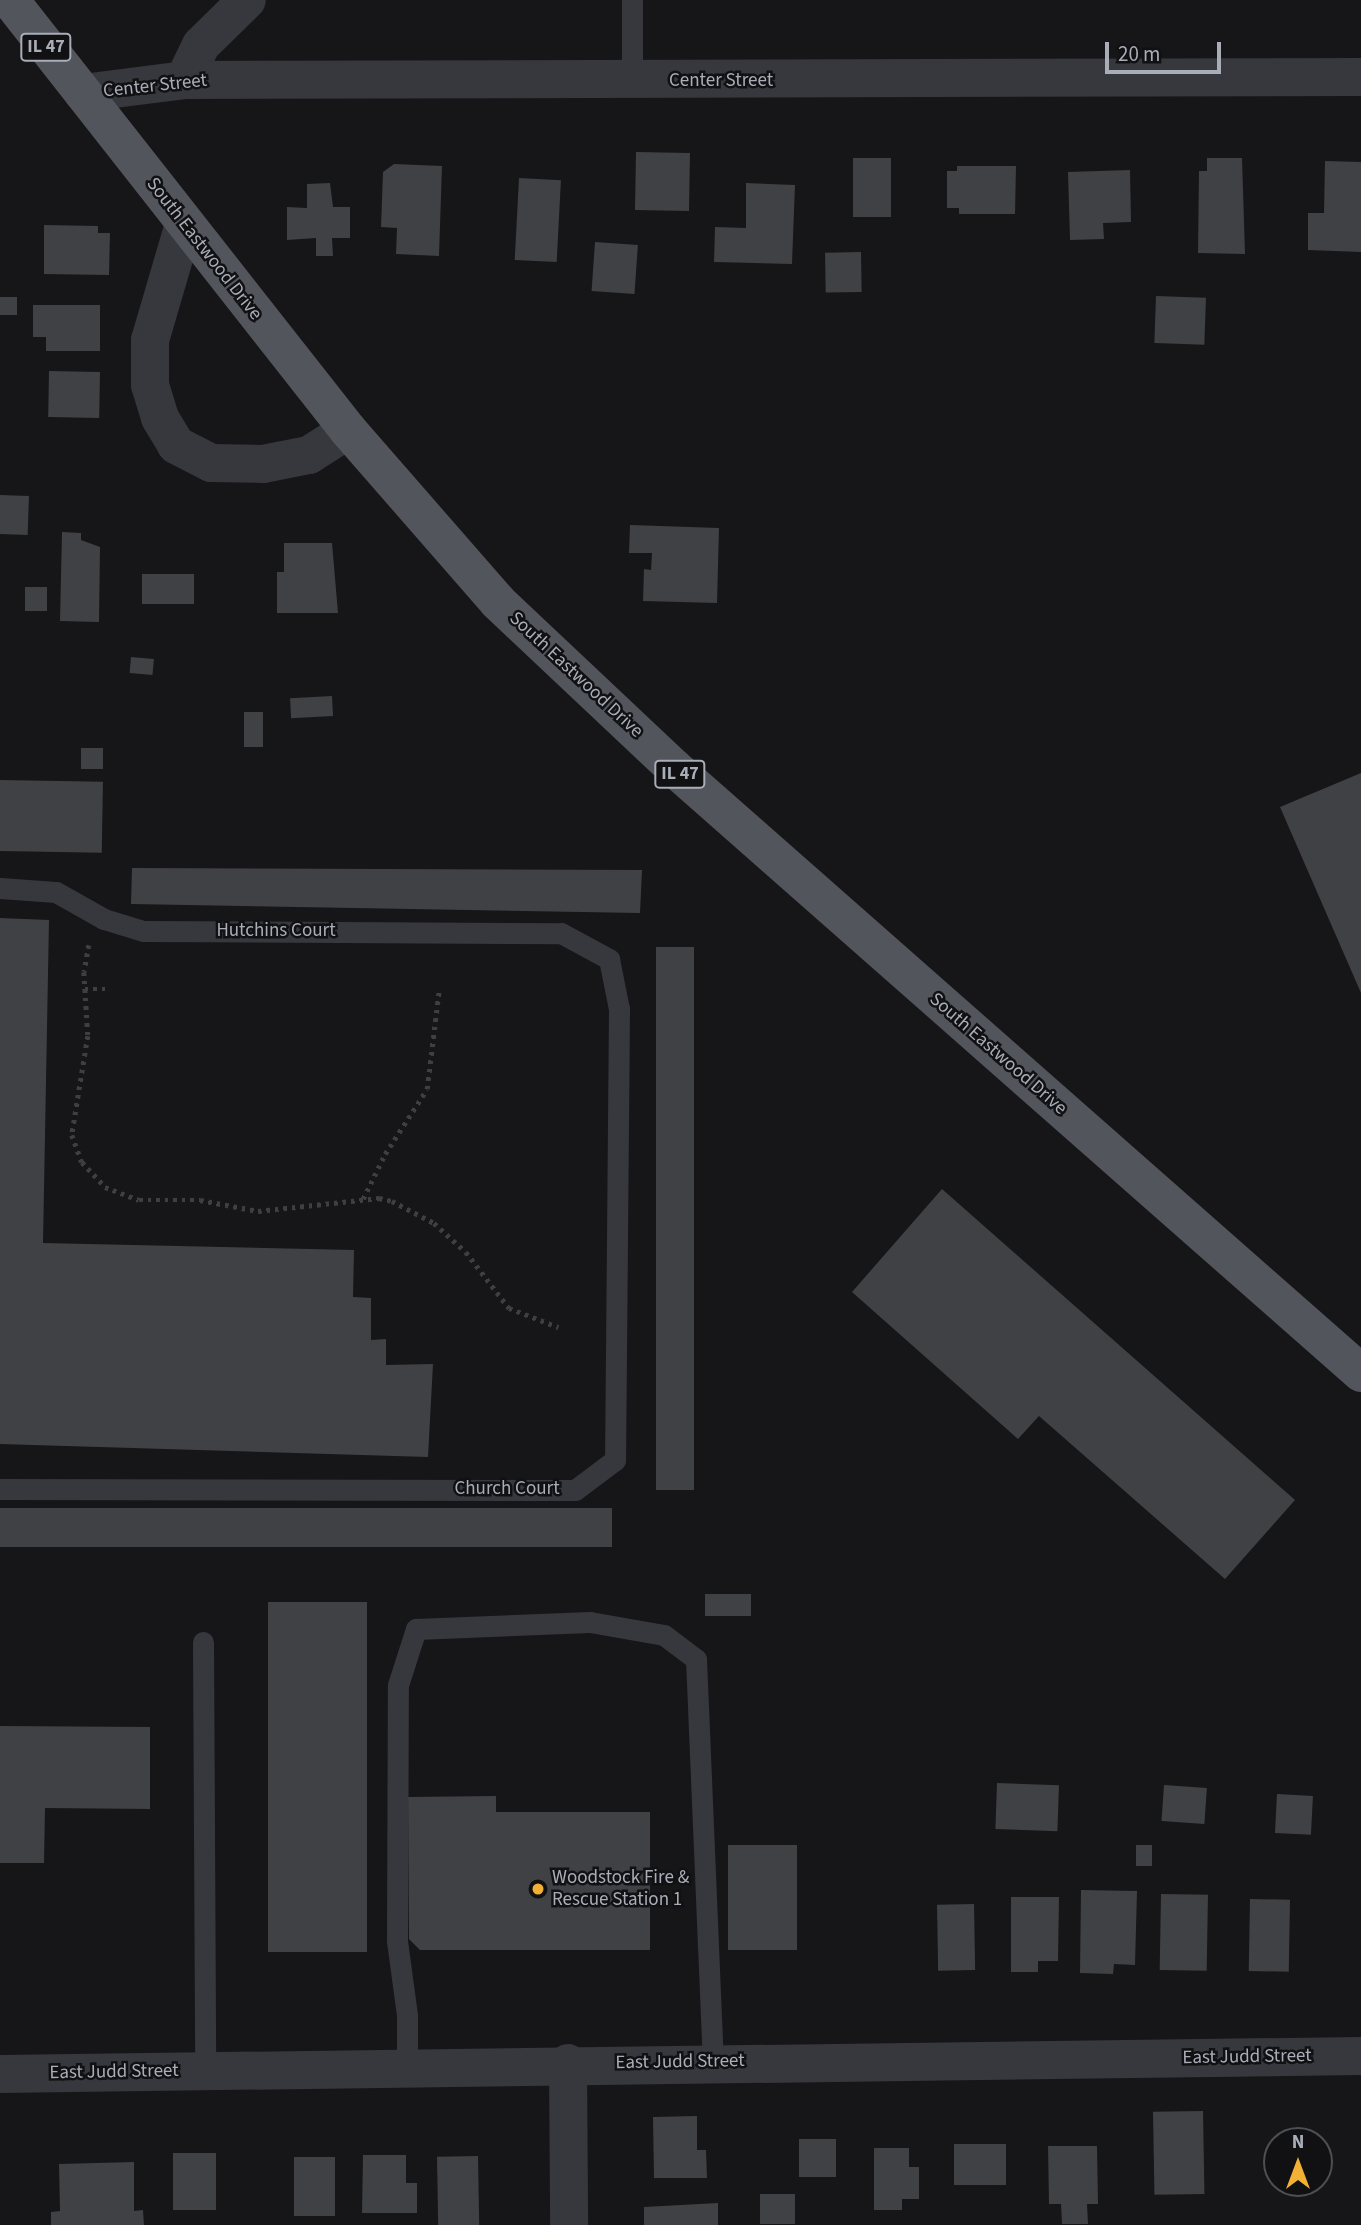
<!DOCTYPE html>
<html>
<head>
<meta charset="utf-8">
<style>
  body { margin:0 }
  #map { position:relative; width:1361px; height:2225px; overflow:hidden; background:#161618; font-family:"Source Sans 3",sans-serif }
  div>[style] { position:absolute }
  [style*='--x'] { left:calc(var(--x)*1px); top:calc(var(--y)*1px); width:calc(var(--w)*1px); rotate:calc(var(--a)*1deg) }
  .building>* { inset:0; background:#404145; transform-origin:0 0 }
  .path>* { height:4.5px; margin-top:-2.25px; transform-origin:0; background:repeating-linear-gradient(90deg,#3d3f44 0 3.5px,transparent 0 8.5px) }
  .service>* { height:21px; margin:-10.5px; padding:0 10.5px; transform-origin:10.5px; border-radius:10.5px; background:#37383d }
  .minor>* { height:38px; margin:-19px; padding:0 19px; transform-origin:19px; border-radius:19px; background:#37383d }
  .primary>* { height:38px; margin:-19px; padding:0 19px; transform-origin:19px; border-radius:19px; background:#53555c }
  .dots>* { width:19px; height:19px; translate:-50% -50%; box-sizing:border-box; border:4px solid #111113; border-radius:50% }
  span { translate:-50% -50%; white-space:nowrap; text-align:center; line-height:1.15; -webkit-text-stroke:5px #111113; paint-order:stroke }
  .shield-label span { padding:2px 5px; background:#111113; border:2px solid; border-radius:5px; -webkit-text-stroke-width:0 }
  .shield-label { font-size:18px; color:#a8adb8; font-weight:700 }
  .street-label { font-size:19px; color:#a8adb8 }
  .poi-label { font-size:19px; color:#a8adb8 }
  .left { translate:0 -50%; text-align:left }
  .north { position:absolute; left:1263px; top:2127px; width:70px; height:70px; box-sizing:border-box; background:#111113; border:2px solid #4d4f55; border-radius:50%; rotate:0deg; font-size:19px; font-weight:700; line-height:28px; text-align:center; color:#a8adb8 }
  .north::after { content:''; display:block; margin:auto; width:24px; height:32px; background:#f2b134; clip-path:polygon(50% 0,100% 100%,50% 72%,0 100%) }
  .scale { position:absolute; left:1105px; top:42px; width:116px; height:32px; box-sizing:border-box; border:4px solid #a8adb8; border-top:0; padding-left:9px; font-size:21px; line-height:24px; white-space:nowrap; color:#a8adb8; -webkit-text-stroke:5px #111113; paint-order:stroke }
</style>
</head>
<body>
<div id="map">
  <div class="building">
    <div style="left:636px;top:152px;width:54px;height:58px;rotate:1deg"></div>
    <div style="left:853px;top:158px;width:38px;height:59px"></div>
    <div style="clip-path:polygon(1207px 158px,1242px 158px,1245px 254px,1198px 253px,1199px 171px,1207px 171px)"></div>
    <div style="clip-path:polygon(1325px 161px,1361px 162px,1361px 252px,1308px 250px,1308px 213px,1324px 213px)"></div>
    <div style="clip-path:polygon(394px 164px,442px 166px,439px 256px,396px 254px,397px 228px,381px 227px,383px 172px)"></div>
    <div style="clip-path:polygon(957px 166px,1016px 166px,1015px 214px,959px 214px,959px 208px,947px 208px,947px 171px,957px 171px)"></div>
    <div style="clip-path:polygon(1130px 170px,1131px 222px,1103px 223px,1104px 239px,1070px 240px,1068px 172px)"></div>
    <div style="left:519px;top:178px;width:42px;height:82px;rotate:3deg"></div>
    <div style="clip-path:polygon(330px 183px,333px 207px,350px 207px,350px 238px,332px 238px,333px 256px,316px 256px,316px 238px,287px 240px,287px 207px,307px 208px,307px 184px)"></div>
    <div style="clip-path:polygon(746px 183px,795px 185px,792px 264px,714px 262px,715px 227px,746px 228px)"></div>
    <div style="clip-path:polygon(44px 225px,98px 226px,98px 233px,110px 233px,109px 275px,44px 274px)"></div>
    <div style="left:595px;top:242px;width:43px;height:49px;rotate:4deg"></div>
    <div style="left:861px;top:252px;width:40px;height:36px;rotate:89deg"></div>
    <div style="left:1156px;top:296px;width:50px;height:47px;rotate:2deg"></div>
    <div style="left:0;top:297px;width:17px;height:18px"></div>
    <div style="clip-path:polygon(33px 305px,100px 305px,100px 351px,46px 351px,46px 337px,33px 337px)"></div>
    <div style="left:49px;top:371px;width:51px;height:46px;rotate:1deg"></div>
    <div style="left:0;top:495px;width:29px;height:39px;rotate:2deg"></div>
    <div style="clip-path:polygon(630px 525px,719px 528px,717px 603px,643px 601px,644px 569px,651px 570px,652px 553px,629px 553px)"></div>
    <div style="clip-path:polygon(62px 532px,81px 533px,81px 540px,100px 547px,99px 622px,60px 621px)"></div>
    <div style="clip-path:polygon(284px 543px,332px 543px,338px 613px,277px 613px,277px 572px,284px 572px)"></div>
    <div style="left:142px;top:574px;width:52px;height:30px"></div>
    <div style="left:25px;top:587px;width:22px;height:24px"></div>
    <div style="left:131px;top:657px;width:23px;height:16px;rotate:5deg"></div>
    <div style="left:332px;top:696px;width:20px;height:42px;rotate:87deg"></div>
    <div style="left:244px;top:712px;width:19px;height:35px"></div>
    <div style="left:81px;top:748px;width:22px;height:21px"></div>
    <div style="clip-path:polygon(1361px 773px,1361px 993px,1280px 807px)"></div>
    <div style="left:0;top:780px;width:103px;height:71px;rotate:1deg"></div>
    <div style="clip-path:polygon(132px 868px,642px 870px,640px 913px,131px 904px)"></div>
    <div style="clip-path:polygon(0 918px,49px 920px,43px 1243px,354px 1250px,353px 1297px,371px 1298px,371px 1340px,386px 1339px,386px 1365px,433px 1364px,428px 1457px,0 1444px)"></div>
    <div style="left:656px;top:947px;width:38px;height:543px"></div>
    <div style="clip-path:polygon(942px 1189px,1295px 1500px,1225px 1579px,1039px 1416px,1018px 1439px,852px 1292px)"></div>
    <div style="left:612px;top:1508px;width:39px;height:612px;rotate:90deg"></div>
    <div style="left:705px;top:1594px;width:46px;height:22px"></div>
    <div style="left:268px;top:1602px;width:99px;height:350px"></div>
    <div style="clip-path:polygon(0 1726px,150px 1727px,150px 1809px,45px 1808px,44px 1863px,0 1863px)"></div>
    <div style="left:997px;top:1783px;width:62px;height:46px;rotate:2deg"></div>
    <div style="left:1164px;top:1785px;width:43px;height:36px;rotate:4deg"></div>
    <div style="left:1277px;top:1794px;width:36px;height:39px;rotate:3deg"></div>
    <div style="clip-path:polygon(496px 1796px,496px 1812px,650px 1812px,650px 1950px,420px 1950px,409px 1939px,408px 1797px)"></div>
    <div style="left:728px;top:1845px;width:69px;height:105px"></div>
    <div style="left:1136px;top:1845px;width:16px;height:21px"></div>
    <div style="clip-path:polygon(1081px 1890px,1137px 1891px,1135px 1965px,1114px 1964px,1113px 1974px,1080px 1973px)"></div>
    <div style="left:1161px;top:1894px;width:47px;height:76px;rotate:1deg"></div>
    <div style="clip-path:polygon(1011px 1897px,1059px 1897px,1058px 1961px,1038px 1961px,1038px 1972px,1011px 1972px)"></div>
    <div style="left:1250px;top:1899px;width:40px;height:72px;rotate:1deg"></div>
    <div style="left:974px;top:1904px;width:66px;height:37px;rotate:89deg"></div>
    <div style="left:1203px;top:2111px;width:83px;height:50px;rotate:89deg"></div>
    <div style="clip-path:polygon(697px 2116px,697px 2150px,706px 2150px,707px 2178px,654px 2178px,653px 2117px)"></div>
    <div style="left:799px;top:2139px;width:37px;height:38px"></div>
    <div style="left:954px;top:2144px;width:52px;height:41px"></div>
    <div style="clip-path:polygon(1048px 2146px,1097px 2146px,1098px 2204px,1087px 2204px,1088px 2224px,1062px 2224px,1061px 2204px,1049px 2204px)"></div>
    <div style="clip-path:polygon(874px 2148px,909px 2148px,909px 2167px,919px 2167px,919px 2199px,902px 2199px,902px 2210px,874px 2210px)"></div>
    <div style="left:173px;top:2153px;width:43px;height:57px"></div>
    <div style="clip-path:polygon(363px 2155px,406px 2155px,406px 2183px,417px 2183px,417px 2213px,362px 2213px)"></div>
    <div style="left:478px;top:2156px;width:69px;height:41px;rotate:89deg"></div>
    <div style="left:294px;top:2157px;width:41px;height:59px"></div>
    <div style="clip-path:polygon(134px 2162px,134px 2211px,143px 2210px,144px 2225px,51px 2225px,51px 2212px,60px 2211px,59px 2164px)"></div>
    <div style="left:760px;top:2194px;width:35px;height:30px"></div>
    <div style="clip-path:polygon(718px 2203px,718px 2225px,644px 2225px,644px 2207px)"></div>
  </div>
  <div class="path">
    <div style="--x:89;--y:945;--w:27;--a:100"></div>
    <div style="--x:84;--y:972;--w:64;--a:86.4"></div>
    <div style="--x:88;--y:1036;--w:100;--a:99.2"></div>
    <div style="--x:72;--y:1135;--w:29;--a:70"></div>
    <div style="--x:82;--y:1162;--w:34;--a:47"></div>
    <div style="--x:105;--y:1187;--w:36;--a:21"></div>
    <div style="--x:139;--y:1200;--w:61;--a:0"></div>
    <div style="--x:200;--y:1200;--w:59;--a:10.7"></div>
    <div style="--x:258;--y:1211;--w:122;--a:-6.1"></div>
    <div style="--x:379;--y:1198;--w:13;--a:13"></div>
    <div style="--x:392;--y:1201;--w:47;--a:27.6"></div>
    <div style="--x:434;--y:1223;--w:43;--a:42.2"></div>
    <div style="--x:466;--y:1252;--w:71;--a:52.5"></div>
    <div style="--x:509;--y:1308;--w:53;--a:21.2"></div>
    <div style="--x:85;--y:989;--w:24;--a:0"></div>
    <div style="--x:363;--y:1199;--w:50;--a:-63.9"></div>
    <div style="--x:385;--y:1154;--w:77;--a:-57.1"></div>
    <div style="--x:427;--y:1089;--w:100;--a:-83.1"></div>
  </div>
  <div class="service">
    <div style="--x:632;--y:0;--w:81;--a:90"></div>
    <div style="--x:0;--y:888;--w:56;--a:4.1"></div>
    <div style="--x:56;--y:892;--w:55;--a:29.4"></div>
    <div style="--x:104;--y:919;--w:41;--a:17.1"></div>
    <div style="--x:143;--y:931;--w:418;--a:0.3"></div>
    <div style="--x:561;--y:933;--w:55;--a:28.4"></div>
    <div style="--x:609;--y:959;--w:51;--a:78.7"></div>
    <div style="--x:619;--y:1009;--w:451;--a:90.5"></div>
    <div style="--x:615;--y:1460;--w:50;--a:143.1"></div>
    <div style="--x:575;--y:1490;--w:575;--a:-179.9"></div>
    <div style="--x:203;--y:1642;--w:428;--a:89.7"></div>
    <div style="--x:407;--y:2067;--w:52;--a:-90"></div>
    <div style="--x:407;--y:2015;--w:75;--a:-97.7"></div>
    <div style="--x:397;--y:1941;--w:256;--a:-89.8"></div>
    <div style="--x:398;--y:1685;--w:59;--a:-72.2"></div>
    <div style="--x:416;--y:1629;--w:174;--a:-2.3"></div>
    <div style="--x:590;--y:1622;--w:75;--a:10"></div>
    <div style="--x:664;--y:1635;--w:40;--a:37"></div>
    <div style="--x:696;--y:1659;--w:403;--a:87.6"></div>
  </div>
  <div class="minor">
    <div style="--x:184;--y:80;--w:39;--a:-64"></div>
    <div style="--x:201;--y:45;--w:64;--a:-44.4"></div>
    <div style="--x:83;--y:93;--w:102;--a:-7.3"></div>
    <div style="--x:184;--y:80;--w:1177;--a:-0.15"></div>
    <div style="--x:184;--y:224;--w:121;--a:106.3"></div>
    <div style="--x:150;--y:340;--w:45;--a:90"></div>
    <div style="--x:150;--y:385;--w:34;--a:73"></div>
    <div style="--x:160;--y:418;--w:31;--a:59"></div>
    <div style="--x:176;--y:445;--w:39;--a:27"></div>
    <div style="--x:211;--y:463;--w:52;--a:1.1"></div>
    <div style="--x:263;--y:464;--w:47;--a:-11.1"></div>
    <div style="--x:309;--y:455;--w:46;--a:-32.7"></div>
    <div style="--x:568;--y:2063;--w:162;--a:89.6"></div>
    <div style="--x:0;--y:2074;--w:1361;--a:-0.76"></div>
  </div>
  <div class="primary">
    <div style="--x:10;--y:0;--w:547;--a:51.83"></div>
    <div style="--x:348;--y:430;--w:228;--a:48.9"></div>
    <div style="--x:498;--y:602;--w:241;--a:43.3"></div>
    <div style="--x:673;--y:767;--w:917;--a:41.37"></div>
  </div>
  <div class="dots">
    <div style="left:538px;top:1889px;background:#f2b134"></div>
  </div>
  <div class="shield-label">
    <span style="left:46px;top:47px">IL 47</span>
    <span style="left:680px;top:774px">IL 47</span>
  </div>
  <div class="street-label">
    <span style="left:721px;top:81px">Center Street</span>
    <span style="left:155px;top:86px;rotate:-6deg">Center Street</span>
    <span style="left:204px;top:249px;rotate:52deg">South Eastwood Drive</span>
    <span style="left:576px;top:675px;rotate:43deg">South Eastwood Drive</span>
    <span style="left:276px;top:931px">Hutchins Court</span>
    <span style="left:998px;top:1054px;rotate:41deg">South Eastwood Drive</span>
    <span style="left:507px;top:1489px">Church Court</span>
    <span style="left:1247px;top:2057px;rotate:-1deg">East Judd Street</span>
    <span style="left:680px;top:2062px;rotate:-1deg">East Judd Street</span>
    <span style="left:114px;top:2072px;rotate:-1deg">East Judd Street</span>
  </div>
  <div class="poi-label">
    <span class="left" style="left:552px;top:1889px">Woodstock Fire &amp;<br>Rescue Station 1</span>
  </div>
  <div class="north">N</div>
  <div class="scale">20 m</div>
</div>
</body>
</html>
